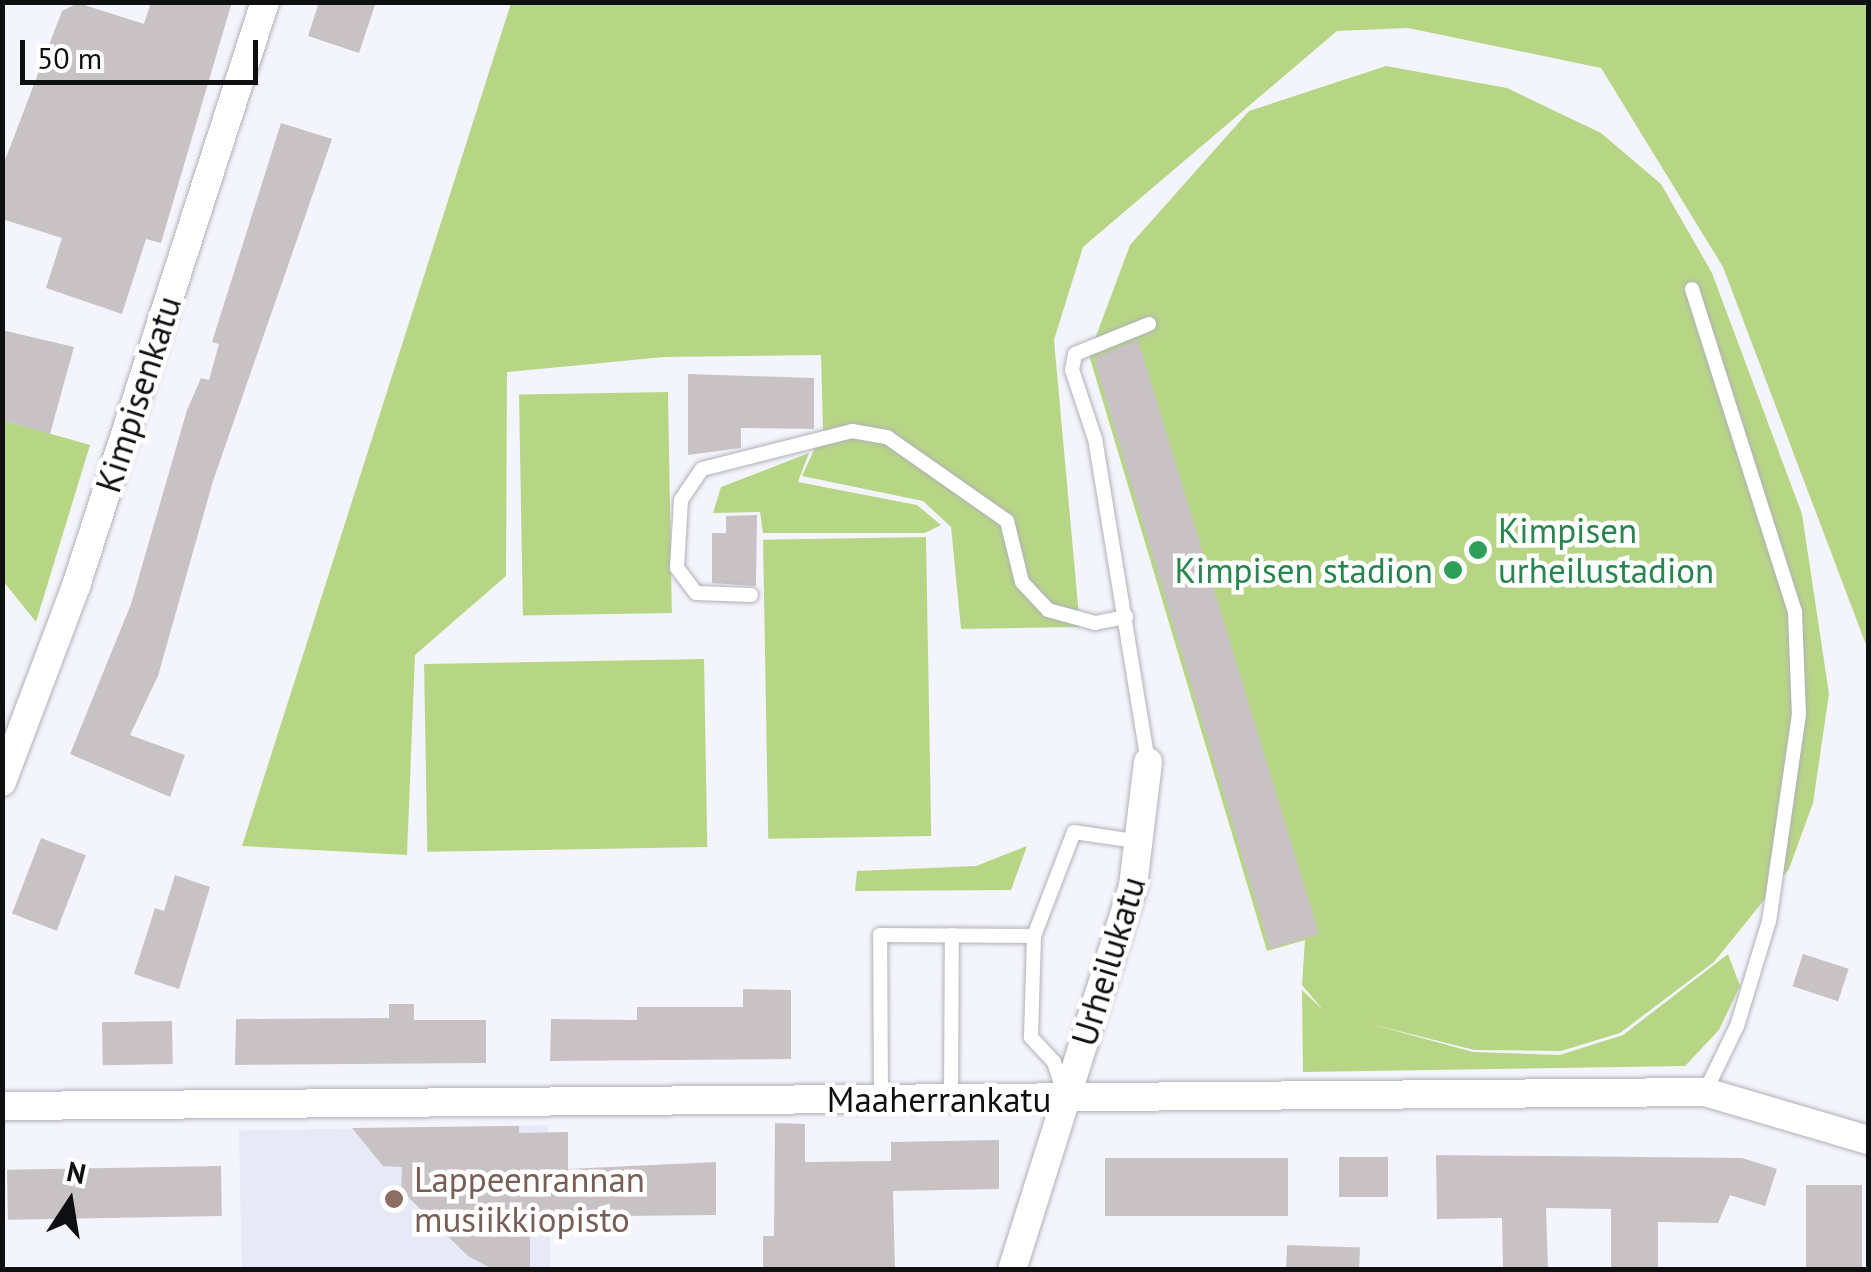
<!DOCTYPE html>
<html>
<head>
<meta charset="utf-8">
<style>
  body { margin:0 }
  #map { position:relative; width:1871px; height:1272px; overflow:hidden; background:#f4f5fc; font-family:"PT Sans",sans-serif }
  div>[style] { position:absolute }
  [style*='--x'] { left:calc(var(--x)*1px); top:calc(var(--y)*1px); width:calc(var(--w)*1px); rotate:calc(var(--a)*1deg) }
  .built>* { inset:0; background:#e7e9f6; transform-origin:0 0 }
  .green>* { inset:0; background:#b7d685; transform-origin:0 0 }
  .building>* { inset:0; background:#c9c2c4; transform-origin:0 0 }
  .roads { filter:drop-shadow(0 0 2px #b0b1b7) drop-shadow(0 0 2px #b0b1b7) }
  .service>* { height:14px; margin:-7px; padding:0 7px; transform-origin:7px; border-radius:7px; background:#fff }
  .minor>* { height:28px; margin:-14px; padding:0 14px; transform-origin:14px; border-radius:14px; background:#fff }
  .dots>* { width:28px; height:28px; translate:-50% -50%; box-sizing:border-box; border:5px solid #fff; border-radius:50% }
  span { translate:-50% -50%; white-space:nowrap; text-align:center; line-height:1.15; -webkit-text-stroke:9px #fff; paint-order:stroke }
  .street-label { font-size:35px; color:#0e0f11 }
  .leisure-label { font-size:35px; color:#27864d }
  .left { translate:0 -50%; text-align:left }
  .right { translate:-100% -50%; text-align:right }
  .education-label { font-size:35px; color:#785e54 }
  .frame { position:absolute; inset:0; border:5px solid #0e0f11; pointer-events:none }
  .north { position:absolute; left:20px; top:1152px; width:100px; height:100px; -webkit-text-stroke:8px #fff; paint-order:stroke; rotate:12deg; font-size:28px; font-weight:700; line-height:40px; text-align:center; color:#0e0f11 }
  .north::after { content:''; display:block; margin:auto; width:35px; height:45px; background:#0e0f11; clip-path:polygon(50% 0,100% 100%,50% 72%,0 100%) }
  .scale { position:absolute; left:20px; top:40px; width:238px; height:45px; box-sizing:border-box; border:5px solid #0e0f11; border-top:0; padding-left:12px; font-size:30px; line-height:35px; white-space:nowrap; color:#0e0f11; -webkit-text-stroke:8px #fff; paint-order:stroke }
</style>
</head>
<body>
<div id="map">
  <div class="built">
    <div style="left:548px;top:1125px;width:144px;height:309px;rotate:89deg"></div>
  </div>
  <div class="green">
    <div style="clip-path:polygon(511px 3px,1868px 3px,1868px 650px,1723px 267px,1601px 68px,1408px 28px,1337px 31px,1083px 247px,1054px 340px,1080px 627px,961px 629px,951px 527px,923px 501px,802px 476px,823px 430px,821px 355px,664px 357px,507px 372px,506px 576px,415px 655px,407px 855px,242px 846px)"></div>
    <div style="clip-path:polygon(1386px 66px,1507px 88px,1601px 133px,1661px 184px,1712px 273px,1802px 514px,1829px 694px,1813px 803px,1789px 869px,1714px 962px,1620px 1033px,1561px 1051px,1474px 1050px,1367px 1023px,1473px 1052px,1560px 1055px,1623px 1035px,1728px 954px,1740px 986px,1719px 1030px,1685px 1066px,1303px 1072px,1302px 990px,1323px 1010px,1302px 985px,1305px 940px,1267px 951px,1089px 355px,1130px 245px,1249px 111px)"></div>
    <div style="left:668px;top:392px;width:221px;height:149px;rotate:89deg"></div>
    <div style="clip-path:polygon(2px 420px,90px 445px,36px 622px,3px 581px)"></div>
    <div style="clip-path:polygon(809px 453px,798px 482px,917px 505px,941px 525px,925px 533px,763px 533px,760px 512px,713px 513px,721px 487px)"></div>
    <div style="left:926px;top:537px;width:299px;height:163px;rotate:89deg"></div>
    <div style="left:704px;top:659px;width:188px;height:280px;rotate:89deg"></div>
    <div style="clip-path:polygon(1027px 846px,1011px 890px,855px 891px,857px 871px,976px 866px)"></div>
  </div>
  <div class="building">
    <div style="clip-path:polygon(151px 2px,232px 2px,161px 243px,146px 239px,122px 314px,46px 288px,62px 238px,2px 219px,2px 168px,62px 11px,78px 3px,144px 24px)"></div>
    <div style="clip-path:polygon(319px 2px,376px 2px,359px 53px,308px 36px)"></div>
    <div style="clip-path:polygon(281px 123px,332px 139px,213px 481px,158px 676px,130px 735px,185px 755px,170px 797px,70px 754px,131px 604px,187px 410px,201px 378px,209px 380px,219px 344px,212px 342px)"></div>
    <div style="clip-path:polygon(2px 330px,74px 347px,50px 434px,2px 420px)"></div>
    <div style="clip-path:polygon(1138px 340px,1319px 934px,1270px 949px,1096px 366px,1096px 357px)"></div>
    <div style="clip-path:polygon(688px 374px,814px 378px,814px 429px,741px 428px,741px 448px,688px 455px)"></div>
    <div style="clip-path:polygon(757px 515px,756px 586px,712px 583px,712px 533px,726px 533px,726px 516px)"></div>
    <div style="left:41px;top:838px;width:48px;height:81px;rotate:21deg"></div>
    <div style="clip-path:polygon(175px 875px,210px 887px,179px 989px,134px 974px,155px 908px,164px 911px)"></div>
    <div style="left:1803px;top:954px;width:48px;height:34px;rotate:18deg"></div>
    <div style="clip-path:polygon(743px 989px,791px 990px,791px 1059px,550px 1061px,551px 1019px,637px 1020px,637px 1007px,743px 1007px)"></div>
    <div style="clip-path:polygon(389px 1004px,414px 1004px,414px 1020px,486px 1020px,486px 1063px,235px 1065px,236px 1019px,389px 1018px)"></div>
    <div style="left:172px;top:1021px;width:43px;height:70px;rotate:89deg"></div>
    <div style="clip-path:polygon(775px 1123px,805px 1124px,805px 1162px,891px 1161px,891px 1142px,999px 1140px,999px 1189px,893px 1191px,895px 1270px,763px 1270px,763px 1236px,774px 1236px)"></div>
    <div style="clip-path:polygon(519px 1126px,519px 1133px,568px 1132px,568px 1169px,716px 1162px,716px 1215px,530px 1217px,530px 1270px,494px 1270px,468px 1256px,401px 1190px,402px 1167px,383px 1166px,352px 1128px)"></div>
    <div style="clip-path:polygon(1436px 1155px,1742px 1158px,1777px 1169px,1765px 1206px,1730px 1195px,1718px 1223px,1658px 1222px,1658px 1270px,1611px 1270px,1611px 1209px,1546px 1208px,1548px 1270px,1503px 1270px,1502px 1218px,1437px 1219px)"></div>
    <div style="left:1339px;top:1157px;width:49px;height:40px"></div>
    <div style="left:1288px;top:1158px;width:58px;height:183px;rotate:90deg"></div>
    <div style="left:221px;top:1166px;width:50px;height:214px;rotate:89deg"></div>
    <div style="left:1806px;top:1185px;width:56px;height:85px"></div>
    <div style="left:1287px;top:1245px;width:73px;height:25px;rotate:2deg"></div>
  </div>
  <div class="roads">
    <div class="service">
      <div style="--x:1692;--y:289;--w:339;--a:72.3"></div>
      <div style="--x:1795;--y:612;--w:102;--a:87.8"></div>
      <div style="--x:1799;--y:714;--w:209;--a:98.2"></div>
      <div style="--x:1769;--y:921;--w:110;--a:106.9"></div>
      <div style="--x:1737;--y:1026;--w:73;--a:115.9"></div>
      <div style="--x:751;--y:595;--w:55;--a:-177.9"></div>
      <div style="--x:696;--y:593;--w:31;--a:-127"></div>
      <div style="--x:677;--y:568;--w:68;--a:-86.6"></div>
      <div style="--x:681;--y:500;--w:37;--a:-56"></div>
      <div style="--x:702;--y:469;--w:155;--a:-14.2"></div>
      <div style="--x:852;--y:431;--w:36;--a:10"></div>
      <div style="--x:887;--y:437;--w:146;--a:35"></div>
      <div style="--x:1007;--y:521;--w:63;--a:76.2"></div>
      <div style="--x:1022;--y:582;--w:38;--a:47"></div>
      <div style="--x:1048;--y:610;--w:49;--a:15.5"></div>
      <div style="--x:1095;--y:623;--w:32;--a:-11"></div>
      <div style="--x:1148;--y:762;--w:327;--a:-99.3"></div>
      <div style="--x:1095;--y:439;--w:73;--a:-108.4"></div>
      <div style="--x:1072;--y:370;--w:16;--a:-79"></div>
      <div style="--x:1075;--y:354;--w:80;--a:-22.1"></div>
      <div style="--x:1064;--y:1093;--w:33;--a:-108"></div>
      <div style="--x:1054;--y:1062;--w:34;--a:-133"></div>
      <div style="--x:1031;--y:1037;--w:101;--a:-88.3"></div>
      <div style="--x:1034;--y:936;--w:111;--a:-69"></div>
      <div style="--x:1074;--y:832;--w:69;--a:8.4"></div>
      <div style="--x:951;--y:1099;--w:164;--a:-89.7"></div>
      <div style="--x:881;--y:1100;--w:165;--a:-90.3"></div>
      <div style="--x:880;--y:935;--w:154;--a:0.4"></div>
    </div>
    <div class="minor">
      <div style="--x:2;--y:782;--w:210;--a:-69.3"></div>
      <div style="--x:76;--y:586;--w:614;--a:-72.07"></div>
      <div style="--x:2;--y:1106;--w:1703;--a:-0.47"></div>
      <div style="--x:1705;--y:1092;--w:170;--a:16.4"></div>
      <div style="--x:1012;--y:1270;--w:403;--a:-72.5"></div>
      <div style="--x:1133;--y:886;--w:125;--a:-83.1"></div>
    </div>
  </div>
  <div class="dots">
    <div style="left:1478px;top:550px;background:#2e9e5b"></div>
    <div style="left:1453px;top:570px;background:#2e9e5b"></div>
    <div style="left:394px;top:1199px;background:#8d6e63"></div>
  </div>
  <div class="street-label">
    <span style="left:138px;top:394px;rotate:-72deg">Kimpisenkatu</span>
    <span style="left:1108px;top:961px;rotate:-73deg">Urheilukatu</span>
    <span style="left:939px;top:1099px">Maaherrankatu</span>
  </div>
  <div class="leisure-label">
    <span class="left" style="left:1498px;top:550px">Kimpisen<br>urheilustadion</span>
    <span class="right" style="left:1433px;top:570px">Kimpisen stadion</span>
  </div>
  <div class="education-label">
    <span class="left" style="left:414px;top:1199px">Lappeenrannan<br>musiikkiopisto</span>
  </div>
  <div class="frame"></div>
  <div class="north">N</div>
  <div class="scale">50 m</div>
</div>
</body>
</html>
